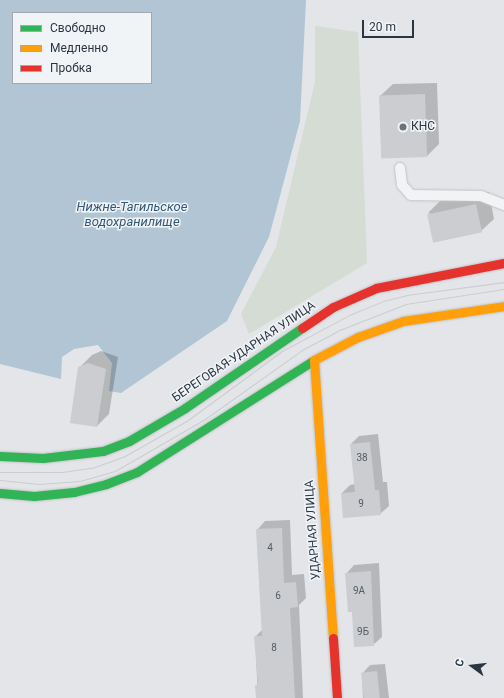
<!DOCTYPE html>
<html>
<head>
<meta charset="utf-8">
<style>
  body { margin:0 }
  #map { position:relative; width:504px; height:698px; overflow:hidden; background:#e3e5e8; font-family:Roboto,sans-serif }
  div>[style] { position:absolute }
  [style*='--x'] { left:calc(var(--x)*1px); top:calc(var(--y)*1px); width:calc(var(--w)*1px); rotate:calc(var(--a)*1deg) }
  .green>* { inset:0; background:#d4dcd3 }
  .water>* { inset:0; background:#b1c5d4 }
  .shadow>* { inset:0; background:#0003 }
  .building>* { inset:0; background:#cbcdd0; transform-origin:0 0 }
  .roads { filter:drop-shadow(0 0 1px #c1c3c6) drop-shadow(0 0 1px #c1c3c6) }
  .lane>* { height:10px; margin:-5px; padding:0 5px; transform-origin:5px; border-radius:5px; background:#f2f3f5 }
  .fast>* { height:9px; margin:-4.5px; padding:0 4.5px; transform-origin:4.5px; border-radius:4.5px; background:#30b455 }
  .slow>* { height:9px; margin:-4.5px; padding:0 4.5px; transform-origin:4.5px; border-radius:4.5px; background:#ff9f0a }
  .jam>* { height:9px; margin:-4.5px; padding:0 4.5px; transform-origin:4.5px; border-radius:4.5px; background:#e5322d }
  .tram>* { height:1px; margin:-0.5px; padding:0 0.5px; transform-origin:0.5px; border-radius:0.5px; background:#cbcdd0 }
  .dots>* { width:11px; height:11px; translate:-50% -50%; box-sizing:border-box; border:2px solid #f1f4f7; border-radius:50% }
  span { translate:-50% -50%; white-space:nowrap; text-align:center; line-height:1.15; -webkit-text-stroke:3px #f1f4f7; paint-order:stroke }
  .number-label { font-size:10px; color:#525c66 }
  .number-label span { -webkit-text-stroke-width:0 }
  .poi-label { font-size:12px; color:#293542 }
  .left { translate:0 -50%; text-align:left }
  .street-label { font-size:12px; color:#293542 }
  .water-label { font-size:13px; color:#315878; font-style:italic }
  .legend { position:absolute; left:12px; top:12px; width:140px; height:72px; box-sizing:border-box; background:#f1f4f7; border:1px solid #a1a8af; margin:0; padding:5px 7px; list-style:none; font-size:12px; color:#293542 }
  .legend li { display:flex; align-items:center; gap:8px; height:20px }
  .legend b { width:20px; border:1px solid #a1a8af }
  .north { position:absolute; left:452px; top:646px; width:40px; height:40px; -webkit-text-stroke:3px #f1f4f7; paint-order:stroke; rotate:285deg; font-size:11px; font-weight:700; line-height:16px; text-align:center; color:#293542 }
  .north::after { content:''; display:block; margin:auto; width:14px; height:18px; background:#293542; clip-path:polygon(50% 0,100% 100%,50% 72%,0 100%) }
  .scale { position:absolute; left:362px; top:20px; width:52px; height:18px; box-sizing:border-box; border:2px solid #293542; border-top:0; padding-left:5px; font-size:12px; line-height:14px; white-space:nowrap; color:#293542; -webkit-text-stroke:3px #f1f4f7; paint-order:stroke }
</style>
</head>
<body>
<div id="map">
  <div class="green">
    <div style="clip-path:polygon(315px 26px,358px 32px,367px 263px,249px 334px,241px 314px,276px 247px,315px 82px)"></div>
  </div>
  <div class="water">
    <div style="clip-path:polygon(evenodd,0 0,306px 0,300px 121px,269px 237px,227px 321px,121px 393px,109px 391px,112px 363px,98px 345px,74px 349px,62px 357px,61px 379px,0 364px,0 0,13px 13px,151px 13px,151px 83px,13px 83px,13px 13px)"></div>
  </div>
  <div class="shadow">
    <div style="clip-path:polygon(437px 83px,439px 144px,427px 156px,380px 96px,393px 84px)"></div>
    <div style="clip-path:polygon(489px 192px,494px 219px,481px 231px,428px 213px,440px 201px)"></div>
    <div style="clip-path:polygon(101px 351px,118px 357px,109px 414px,97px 426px,79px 368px,92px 355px)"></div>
    <div style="clip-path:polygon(378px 434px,383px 482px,387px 482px,389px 506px,380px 514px,342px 493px,350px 485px,355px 484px,351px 444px,359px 436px)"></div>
    <div style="clip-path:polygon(290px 520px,292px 575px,304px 574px,306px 598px,299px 605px,303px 698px,258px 698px,255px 637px,263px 629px,257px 530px,265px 521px)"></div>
    <div style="clip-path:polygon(379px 563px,382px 637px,373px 645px,353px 611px,346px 574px,354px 565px)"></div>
    <div style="clip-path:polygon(385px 664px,389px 698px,363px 698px,362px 674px,370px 665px)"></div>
  </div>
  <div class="building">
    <div style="left:425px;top:94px;width:63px;height:46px;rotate:88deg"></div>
    <div style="left:476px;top:204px;width:29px;height:50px;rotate:78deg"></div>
    <div style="clip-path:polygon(88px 363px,106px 369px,97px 427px,70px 423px,78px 367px)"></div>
    <div style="clip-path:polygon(370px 442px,375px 490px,379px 490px,381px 515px,343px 518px,341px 493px,355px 492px,350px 444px)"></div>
    <div style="clip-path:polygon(282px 528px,284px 583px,296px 582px,298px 607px,290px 608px,295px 698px,256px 698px,255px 685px,258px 685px,254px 636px,262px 636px,256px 529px)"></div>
    <div style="clip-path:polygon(371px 571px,374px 646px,354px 647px,352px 612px,348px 612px,345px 573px)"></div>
    <div style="left:377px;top:671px;width:27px;height:16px;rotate:84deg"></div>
  </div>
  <div class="roads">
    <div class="lane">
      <div style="--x:400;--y:168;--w:17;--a:83"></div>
      <div style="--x:402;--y:185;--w:13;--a:48"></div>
      <div style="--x:411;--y:195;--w:70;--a:0.8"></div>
      <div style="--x:481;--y:196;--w:25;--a:21"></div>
    </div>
    <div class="fast">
      <div style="--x:0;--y:456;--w:43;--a:2.7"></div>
      <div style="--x:43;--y:458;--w:60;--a:-6.7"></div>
      <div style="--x:103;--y:451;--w:28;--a:-21"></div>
      <div style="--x:129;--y:441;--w:65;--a:-30.5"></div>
      <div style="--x:185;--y:408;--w:142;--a:-34.4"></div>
      <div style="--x:0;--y:493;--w:34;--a:5"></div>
      <div style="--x:34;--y:496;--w:40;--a:-5.7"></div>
      <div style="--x:74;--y:492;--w:33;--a:-14"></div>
      <div style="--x:106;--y:484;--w:33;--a:-21"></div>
      <div style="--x:137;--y:472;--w:209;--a:-32.3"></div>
    </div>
    <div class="slow">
      <div style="--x:314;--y:360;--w:279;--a:86.1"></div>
      <div style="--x:314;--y:360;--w:50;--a:-27.6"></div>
      <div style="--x:358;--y:337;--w:48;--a:-19.6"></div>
      <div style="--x:403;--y:321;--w:102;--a:-8.4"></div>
    </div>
    <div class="jam">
      <div style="--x:302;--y:328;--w:37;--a:-34"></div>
      <div style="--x:333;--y:307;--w:47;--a:-23.8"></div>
      <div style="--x:376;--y:288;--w:130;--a:-11.1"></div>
      <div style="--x:333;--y:638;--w:60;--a:86.2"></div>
    </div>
  </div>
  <div class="tram">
    <div style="--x:0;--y:472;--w:62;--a:0"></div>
    <div style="--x:62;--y:472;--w:30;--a:-8"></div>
    <div style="--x:92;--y:468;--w:33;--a:-20"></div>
    <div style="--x:123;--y:457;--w:75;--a:-29.6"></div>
    <div style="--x:188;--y:420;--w:117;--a:-36.3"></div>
    <div style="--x:282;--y:351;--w:76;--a:-28.2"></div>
    <div style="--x:349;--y:315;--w:37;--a:-22"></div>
    <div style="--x:383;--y:301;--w:25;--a:-14"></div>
    <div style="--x:407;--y:295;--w:98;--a:-7.6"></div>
    <div style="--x:0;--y:480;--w:39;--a:6"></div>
    <div style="--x:39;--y:484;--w:41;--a:-4.2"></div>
    <div style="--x:80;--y:481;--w:36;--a:-16"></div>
    <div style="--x:115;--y:471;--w:104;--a:-30"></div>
    <div style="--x:205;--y:419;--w:119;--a:-35.4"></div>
    <div style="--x:302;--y:350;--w:40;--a:-28"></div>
    <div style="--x:337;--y:331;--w:74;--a:-21.4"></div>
    <div style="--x:406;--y:304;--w:99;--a:-8.7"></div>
  </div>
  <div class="dots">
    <div style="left:403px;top:127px;background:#6a737c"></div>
  </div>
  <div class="number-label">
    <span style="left:362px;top:458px">38</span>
    <span style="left:361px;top:504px">9</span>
    <span style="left:270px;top:548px">4</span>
    <span style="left:359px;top:591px">9А</span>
    <span style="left:278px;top:596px">6</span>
    <span style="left:363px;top:632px">9Б</span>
    <span style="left:274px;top:648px">8</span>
  </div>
  <div class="poi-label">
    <span class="left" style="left:411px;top:127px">КНС</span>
  </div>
  <div class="street-label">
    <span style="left:244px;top:352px;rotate:-34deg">БЕРЕГОВАЯ-УДАРНАЯ УЛИЦА</span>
    <span style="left:313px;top:530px;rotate:-94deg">УДАРНАЯ УЛИЦА</span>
  </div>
  <div class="water-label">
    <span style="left:132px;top:215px">Нижне-Тагильское<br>водохранилище</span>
  </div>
  <ul class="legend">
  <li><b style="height:5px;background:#30b455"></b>Свободно</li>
  <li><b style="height:5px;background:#ff9f0a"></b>Медленно</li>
  <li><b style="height:5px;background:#e5322d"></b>Пробка</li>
  </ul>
  <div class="north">С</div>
  <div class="scale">20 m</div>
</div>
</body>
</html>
